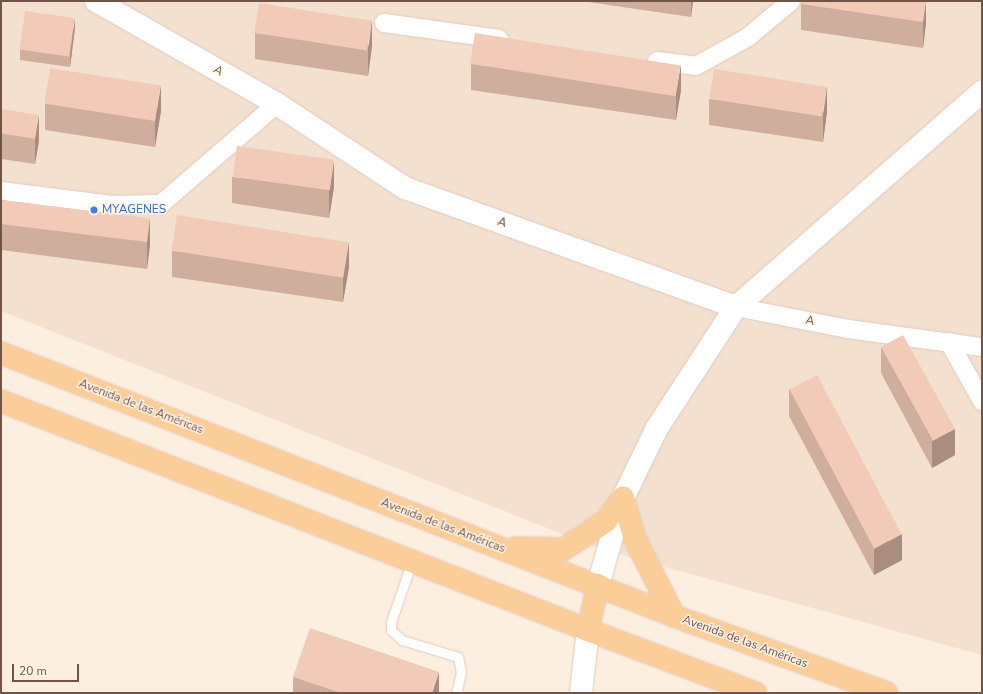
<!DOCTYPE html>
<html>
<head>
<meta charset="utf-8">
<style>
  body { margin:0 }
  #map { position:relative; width:983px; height:694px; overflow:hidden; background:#fcefe0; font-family:"Nunito Sans",sans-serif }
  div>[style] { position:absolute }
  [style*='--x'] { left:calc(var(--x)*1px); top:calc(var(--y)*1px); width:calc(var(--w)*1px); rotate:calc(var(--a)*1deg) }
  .residential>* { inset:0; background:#f3e0cf }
  .roads { filter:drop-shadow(0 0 1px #e2ccc0) drop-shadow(0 0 1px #e2ccc0) }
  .service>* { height:9px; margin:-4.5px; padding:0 4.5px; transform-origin:4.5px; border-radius:4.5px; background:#fff }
  .minor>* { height:18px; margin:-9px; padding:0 9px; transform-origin:9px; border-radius:9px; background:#fff }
  .tertiary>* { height:22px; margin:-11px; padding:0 11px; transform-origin:11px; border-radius:11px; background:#fff }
  .secondary>* { height:22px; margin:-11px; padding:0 11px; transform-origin:11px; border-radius:11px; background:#fff }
  .primary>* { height:22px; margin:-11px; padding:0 11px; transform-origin:11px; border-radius:11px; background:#fbcd98 }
  .wall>* { inset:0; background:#cfae9e }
  .shaded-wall>* { inset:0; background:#a98d81 }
  .building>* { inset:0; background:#f1cab8; transform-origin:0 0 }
  .dots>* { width:11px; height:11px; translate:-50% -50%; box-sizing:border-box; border:2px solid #fff3e6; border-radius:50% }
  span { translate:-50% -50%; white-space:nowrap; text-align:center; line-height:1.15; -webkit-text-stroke:3px #fff3e6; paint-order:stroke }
  .street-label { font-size:12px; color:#725348 }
  .shop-label { font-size:12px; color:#366cbe }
  .left { translate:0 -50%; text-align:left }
  .frame { position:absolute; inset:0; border:2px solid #725348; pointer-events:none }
  .scale { position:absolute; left:12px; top:664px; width:67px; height:18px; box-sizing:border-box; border:2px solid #725348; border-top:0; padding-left:5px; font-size:12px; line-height:14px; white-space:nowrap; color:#725348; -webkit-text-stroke:3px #fff3e6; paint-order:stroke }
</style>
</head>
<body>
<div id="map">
  <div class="residential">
    <div style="clip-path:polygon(1px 1px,982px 1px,982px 655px,600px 549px,1px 311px)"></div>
  </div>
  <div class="roads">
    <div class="service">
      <div style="--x:412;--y:561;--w:65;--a:109"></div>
      <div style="--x:391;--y:622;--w:8;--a:90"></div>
      <div style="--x:391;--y:630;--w:15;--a:42"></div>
      <div style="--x:402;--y:640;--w:59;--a:16.9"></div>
      <div style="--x:458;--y:657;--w:15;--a:79"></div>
      <div style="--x:461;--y:672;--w:22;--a:103"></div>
    </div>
    <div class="minor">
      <div style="--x:384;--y:23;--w:116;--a:7.9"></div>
      <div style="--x:657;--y:61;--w:39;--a:7"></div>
      <div style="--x:696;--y:66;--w:60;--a:-29.1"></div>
      <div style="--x:748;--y:37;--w:56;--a:-39.9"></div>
      <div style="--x:1;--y:191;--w:114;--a:7.1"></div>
      <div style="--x:114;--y:205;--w:47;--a:-1.2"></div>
      <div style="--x:161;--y:204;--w:153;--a:-40.8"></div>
      <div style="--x:736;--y:307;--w:114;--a:11.1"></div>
      <div style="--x:848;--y:329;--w:135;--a:7.7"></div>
      <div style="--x:949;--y:342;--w:68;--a:60.8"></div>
    </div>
    <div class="tertiary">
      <div style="--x:96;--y:1;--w:208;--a:29.6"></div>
      <div style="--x:277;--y:104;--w:153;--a:33.3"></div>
      <div style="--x:405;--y:188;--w:352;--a:19.8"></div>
      <div style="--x:598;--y:585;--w:91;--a:-74"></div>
      <div style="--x:623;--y:498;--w:78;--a:-64.1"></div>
      <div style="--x:657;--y:428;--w:145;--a:-56.9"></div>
      <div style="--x:736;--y:307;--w:327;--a:-41.2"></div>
    </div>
    <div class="secondary">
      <div style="--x:581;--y:693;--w:63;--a:-83.7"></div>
    </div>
    <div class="primary">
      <div style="--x:1;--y:353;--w:723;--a:21.34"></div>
      <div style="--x:674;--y:616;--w:226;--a:19.9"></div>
      <div style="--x:1;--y:401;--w:630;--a:21.31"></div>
      <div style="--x:588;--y:630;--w:179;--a:20.6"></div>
      <div style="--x:623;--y:498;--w:43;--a:73.7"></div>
      <div style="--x:635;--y:539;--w:86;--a:63.1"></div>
      <div style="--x:515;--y:548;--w:49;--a:1.2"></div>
      <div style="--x:564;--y:549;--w:50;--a:-33.7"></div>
      <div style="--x:606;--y:521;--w:29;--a:-54"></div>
      <div style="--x:588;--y:630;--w:46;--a:-77.5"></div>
    </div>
  </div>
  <div class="wall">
    <div style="clip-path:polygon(581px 1px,693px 1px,691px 17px)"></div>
    <div style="clip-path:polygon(926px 1px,926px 23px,923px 48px,801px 30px,801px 4px)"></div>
    <div style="clip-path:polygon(75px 28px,70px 67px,20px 60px,20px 50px)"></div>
    <div style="clip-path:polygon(255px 33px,372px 46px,368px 76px,255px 59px)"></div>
    <div style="clip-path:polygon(471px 64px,681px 90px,676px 120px,471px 90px)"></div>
    <div style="clip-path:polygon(709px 99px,827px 112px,823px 142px,709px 125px)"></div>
    <div style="clip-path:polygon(45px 104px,161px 111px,155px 147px,45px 130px)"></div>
    <div style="clip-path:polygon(1px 109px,39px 141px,35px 164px,1px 159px)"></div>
    <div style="clip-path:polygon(232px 177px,334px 187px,329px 218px,232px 203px)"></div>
    <div style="clip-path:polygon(1px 200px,150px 219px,150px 245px,147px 269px,1px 250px)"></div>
    <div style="clip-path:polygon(172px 251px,349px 267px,343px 302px,172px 277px)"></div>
    <div style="clip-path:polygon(881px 347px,955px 455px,932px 468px,881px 373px)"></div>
    <div style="clip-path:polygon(789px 389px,902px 560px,874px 575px,789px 416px)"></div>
    <div style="clip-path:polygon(293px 677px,439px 692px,439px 693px,293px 693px)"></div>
  </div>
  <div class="shaded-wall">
    <div style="clip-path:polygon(691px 1px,693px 1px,691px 17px)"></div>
    <div style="clip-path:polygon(926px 1px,926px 23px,923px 48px,923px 22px)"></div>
    <div style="clip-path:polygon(75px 18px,75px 28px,70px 67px,70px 56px)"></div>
    <div style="clip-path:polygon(372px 20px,372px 46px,368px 76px,368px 50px)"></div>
    <div style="clip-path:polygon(681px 64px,681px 90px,676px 120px,676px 94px)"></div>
    <div style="clip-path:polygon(161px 85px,161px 111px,155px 147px,155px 121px)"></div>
    <div style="clip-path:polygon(827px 86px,827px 112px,823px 142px,823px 116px)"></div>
    <div style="clip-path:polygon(39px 115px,39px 141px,35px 164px,35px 138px)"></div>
    <div style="clip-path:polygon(334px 160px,334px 187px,329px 218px,329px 192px)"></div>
    <div style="clip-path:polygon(150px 219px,150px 245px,147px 269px,147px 243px)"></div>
    <div style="clip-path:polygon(349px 241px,349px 267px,343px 302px,343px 276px)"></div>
    <div style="clip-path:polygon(955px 429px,955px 455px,932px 468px,932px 441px)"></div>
    <div style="clip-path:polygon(902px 534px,902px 560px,874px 575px,874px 549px)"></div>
    <div style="clip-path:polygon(439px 672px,439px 693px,432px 693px)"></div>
  </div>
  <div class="building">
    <div style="clip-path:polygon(802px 1px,926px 1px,923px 22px,801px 4px)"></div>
    <div style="left:259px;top:3px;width:114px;height:30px;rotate:9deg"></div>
    <div style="left:25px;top:11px;width:50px;height:39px;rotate:8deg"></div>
    <div style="left:475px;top:33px;width:208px;height:31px;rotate:9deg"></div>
    <div style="left:50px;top:68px;width:112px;height:36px;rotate:9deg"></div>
    <div style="left:714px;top:69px;width:114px;height:30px;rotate:9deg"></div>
    <div style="left:1px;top:109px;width:38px;height:24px;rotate:9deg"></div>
    <div style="left:237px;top:146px;width:98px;height:31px;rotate:8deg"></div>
    <div style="left:1px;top:200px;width:150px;height:24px;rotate:7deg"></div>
    <div style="left:177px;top:215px;width:174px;height:36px;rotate:9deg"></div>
    <div style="left:903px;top:335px;width:107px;height:25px;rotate:61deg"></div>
    <div style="left:817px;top:375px;width:180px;height:31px;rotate:62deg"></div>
    <div style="clip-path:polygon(310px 628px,439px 672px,432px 693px,341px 693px,293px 677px)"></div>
  </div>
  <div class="dots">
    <div style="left:94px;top:210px;background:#3f7fe0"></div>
  </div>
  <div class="street-label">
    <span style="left:218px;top:71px;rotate:30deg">A</span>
    <span style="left:502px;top:223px;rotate:20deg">A</span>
    <span style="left:810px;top:321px;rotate:11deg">A</span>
    <span style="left:141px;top:407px;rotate:21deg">Avenida de las Américas</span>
    <span style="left:443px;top:526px;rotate:21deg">Avenida de las Américas</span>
    <span style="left:745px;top:642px;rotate:20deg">Avenida de las Américas</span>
  </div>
  <div class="shop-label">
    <span class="left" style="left:102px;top:210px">MYAGENES</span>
  </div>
  <div class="frame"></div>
  <div class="scale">20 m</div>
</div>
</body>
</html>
